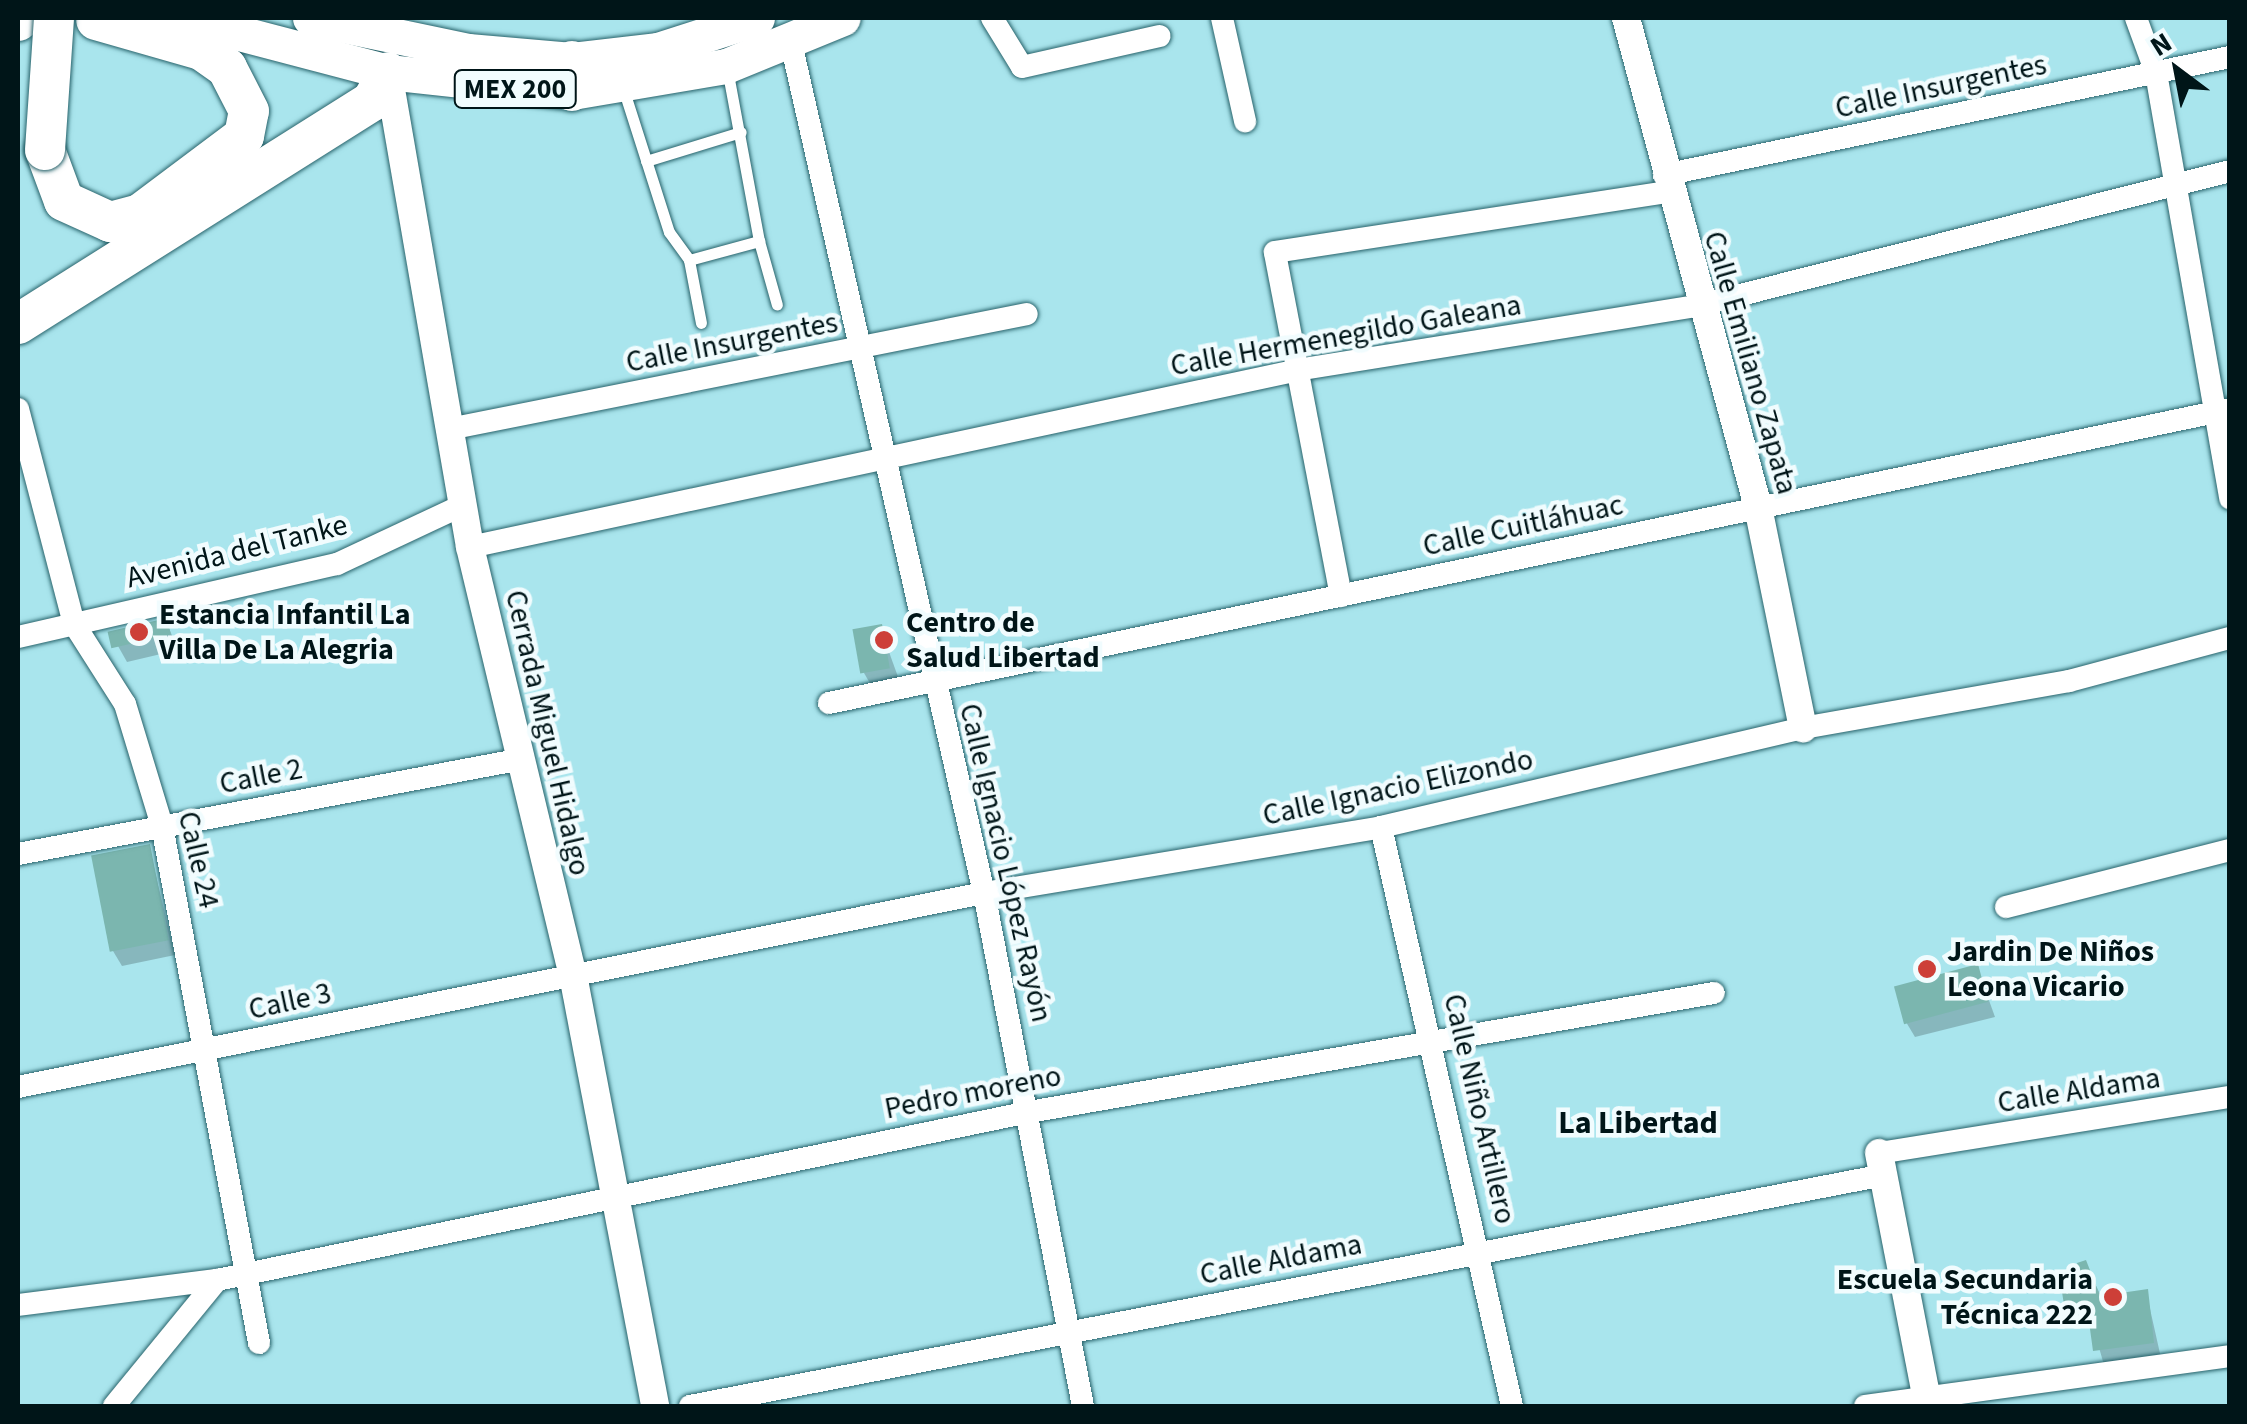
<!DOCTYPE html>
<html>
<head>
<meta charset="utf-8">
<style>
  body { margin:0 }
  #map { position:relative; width:2247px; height:1424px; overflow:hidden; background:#a9e5ed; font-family:"Source Sans 3",sans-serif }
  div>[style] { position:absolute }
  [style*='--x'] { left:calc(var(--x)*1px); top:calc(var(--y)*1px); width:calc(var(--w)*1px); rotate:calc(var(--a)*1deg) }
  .shadow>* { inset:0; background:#0003 }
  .building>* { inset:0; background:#7bb6af; transform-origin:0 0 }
  .roads { filter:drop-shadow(0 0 2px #28636b) drop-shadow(0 0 2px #28636b) }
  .service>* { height:11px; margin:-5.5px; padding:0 5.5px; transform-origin:5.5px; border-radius:5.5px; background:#fff }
  .minor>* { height:22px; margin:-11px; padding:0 11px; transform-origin:11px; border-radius:11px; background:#fff }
  .tertiary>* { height:28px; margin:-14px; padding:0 14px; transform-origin:14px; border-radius:14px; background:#fff }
  .primary>* { height:35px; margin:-17.5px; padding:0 17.5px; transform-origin:17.5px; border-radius:17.5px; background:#fff }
  .trunk>* { height:38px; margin:-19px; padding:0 19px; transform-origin:19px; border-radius:19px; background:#fff }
  .motorway>* { height:40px; margin:-20px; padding:0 20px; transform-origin:20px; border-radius:20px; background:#fff }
  .bridges { filter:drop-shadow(0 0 2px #28636b) drop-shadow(0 0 2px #28636b) }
  .motorway-bridge>* { height:40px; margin:-20px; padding:0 20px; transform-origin:20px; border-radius:20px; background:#fff }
  .dots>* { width:28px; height:28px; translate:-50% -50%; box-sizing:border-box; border:5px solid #f1fcfe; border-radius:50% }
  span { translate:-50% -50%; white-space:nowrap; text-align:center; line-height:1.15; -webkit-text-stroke:9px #f1fcfe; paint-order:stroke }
  .shield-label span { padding:2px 8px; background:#f1fcfe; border:2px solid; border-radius:8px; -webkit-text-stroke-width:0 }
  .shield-label { font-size:28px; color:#001518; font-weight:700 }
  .street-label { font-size:30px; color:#001518 }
  .poi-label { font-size:30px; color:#001518; font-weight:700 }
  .left { translate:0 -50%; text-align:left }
  .right { translate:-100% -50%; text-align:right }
  .neighbourhood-label { font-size:32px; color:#001518; font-weight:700 }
  .frame { position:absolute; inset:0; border:20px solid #001518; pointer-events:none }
  .north { position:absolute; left:2127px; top:20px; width:100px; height:100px; -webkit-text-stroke:8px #f1fcfe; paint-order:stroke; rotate:328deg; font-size:28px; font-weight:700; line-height:40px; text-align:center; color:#001518 }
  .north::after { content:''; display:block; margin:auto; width:35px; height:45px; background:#001518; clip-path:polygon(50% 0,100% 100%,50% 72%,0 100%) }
</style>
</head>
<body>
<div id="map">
  <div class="shadow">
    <div style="clip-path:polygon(166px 621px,178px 650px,127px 662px,118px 646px)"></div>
    <div style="clip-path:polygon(880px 627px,906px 699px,882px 704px,864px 673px)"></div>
    <div style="clip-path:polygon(149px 847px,175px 955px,122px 966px,113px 951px)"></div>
    <div style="clip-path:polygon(1977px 967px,1995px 1017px,1915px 1037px,1906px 1022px)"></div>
    <div style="clip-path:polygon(2085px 1263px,2102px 1298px,2146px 1291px,2161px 1358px,2104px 1365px,2092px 1323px,2076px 1326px,2067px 1310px,2085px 1289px)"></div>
  </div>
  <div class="building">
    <div style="left:167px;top:618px;width:17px;height:61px;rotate:77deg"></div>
    <div style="left:882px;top:624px;width:45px;height:30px;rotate:80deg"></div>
    <div style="left:150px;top:844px;width:98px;height:60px;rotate:79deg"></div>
    <div style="left:1978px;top:964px;width:39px;height:87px;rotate:75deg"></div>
    <div style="clip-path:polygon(2086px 1260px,2100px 1296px,2148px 1289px,2154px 1343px,2093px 1351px,2087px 1307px,2065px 1311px,2062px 1292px,2082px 1287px,2077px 1263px)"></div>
  </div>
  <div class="roads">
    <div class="service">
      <div style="--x:623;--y:88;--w:151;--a:72.3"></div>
      <div style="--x:669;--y:232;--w:34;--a:54"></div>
      <div style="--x:689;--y:260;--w:73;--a:-15.2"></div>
      <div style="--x:759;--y:241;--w:176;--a:-100.5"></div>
      <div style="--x:646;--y:161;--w:99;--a:-17"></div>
      <div style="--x:759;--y:241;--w:66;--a:74.3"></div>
      <div style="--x:689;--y:260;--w:64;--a:79.2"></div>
    </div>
    <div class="minor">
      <div style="--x:992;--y:18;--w:57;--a:58.5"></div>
      <div style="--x:1022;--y:67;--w:141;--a:-12.7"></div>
      <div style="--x:1222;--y:18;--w:106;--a:77.4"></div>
      <div style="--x:2136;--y:18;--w:59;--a:70"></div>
      <div style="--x:2156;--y:73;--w:432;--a:80.1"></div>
      <div style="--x:791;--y:43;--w:872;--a:77.21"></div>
      <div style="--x:984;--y:893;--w:522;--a:79.08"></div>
      <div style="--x:1664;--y:175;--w:578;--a:-11.78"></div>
      <div style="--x:18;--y:409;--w:222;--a:75.4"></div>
      <div style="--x:74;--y:624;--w:95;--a:57.5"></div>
      <div style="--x:125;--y:704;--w:127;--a:73.1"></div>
      <div style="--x:162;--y:826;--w:526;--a:79.37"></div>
      <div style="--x:449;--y:429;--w:589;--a:-11.25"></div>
      <div style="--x:470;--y:547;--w:852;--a:-12.06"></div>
      <div style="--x:1303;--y:369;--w:399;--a:-9.1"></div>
      <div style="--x:1697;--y:306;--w:550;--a:-14.21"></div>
      <div style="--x:1341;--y:596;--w:350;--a:-100.9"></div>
      <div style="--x:1275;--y:252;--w:398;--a:-8.7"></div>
      <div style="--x:18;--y:637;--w:327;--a:-12.9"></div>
      <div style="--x:337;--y:564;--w:139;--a:-25.1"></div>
      <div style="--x:829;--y:703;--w:1432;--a:-11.85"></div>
      <div style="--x:1381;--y:827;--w:594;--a:77.25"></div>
      <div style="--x:18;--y:854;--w:508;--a:-10.67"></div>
      <div style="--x:2006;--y:907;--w:231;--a:-14.3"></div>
      <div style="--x:18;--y:1087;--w:985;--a:-11.36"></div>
      <div style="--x:984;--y:893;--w:402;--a:-9.4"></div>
      <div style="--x:1381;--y:827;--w:433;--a:-13.2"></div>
      <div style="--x:1803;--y:728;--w:270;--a:-10"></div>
      <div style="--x:2069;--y:681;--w:167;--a:-15"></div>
      <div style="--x:1879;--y:1153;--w:355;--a:-9.1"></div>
      <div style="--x:18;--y:1305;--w:201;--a:-7.2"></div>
      <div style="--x:217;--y:1280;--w:829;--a:-11.69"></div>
      <div style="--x:1029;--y:1112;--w:695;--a:-9.86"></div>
      <div style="--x:114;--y:1406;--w:163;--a:-50.7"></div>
      <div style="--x:690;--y:1406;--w:1216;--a:-10.95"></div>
      <div style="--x:1865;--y:1406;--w:368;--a:-7.8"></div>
    </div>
    <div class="tertiary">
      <div style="--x:1626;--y:18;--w:507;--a:74.89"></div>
      <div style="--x:1758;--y:507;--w:226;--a:78.5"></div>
      <div style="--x:388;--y:72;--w:482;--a:80.2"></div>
      <div style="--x:470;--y:547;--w:440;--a:76.5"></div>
      <div style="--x:573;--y:975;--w:439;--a:79.2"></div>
      <div style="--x:1879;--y:1153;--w:258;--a:79"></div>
    </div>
    <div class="primary">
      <div style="--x:182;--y:18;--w:213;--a:14.7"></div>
      <div style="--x:388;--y:72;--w:185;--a:6.2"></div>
      <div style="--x:572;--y:92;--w:156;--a:-9.6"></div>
      <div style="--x:726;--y:66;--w:126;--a:-22.3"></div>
      <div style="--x:310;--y:18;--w:161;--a:11.8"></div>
      <div style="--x:468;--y:51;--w:104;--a:4.9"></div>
      <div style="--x:572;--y:60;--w:87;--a:-6.6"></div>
      <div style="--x:658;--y:50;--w:104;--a:-17.9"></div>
    </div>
    <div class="trunk">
      <div style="--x:572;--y:60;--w:32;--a:90"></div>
    </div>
    <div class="motorway">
      <div style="--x:18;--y:21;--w:3;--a:-90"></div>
      <div style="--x:45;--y:150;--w:54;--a:69.6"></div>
      <div style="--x:64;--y:201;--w:51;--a:24.5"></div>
      <div style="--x:110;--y:222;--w:31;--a:-15"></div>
      <div style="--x:140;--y:214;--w:130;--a:-36.9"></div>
      <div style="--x:244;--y:136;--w:25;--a:-79"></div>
      <div style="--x:249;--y:111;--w:48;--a:-117.1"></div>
      <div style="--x:227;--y:68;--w:32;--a:-145"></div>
      <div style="--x:201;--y:50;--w:109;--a:-164.1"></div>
      <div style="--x:18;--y:324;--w:418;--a:-32.2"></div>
      <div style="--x:372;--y:101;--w:33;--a:-61"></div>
    </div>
  </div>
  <div class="bridges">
    <div class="motorway-bridge">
      <div style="--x:45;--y:150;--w:132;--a:-86.1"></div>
    </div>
  </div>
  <div class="dots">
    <div style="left:139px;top:632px;background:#cd3f38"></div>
    <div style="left:884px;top:640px;background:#cd3f38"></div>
    <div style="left:1927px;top:969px;background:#cd3f38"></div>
    <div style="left:2113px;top:1297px;background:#cd3f38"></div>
  </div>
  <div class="shield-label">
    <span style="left:515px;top:89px">MEX 200</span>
  </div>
  <div class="street-label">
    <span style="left:1941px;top:87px;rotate:-12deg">Calle Insurgentes</span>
    <span style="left:1346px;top:336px;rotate:-10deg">Calle Hermenegildo Galeana</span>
    <span style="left:732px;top:343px;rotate:-11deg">Calle Insurgentes</span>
    <span style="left:1750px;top:363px;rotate:74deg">Calle Emiliano Zapata</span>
    <span style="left:1523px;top:526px;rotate:-12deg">Calle Cuitláhuac</span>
    <span style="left:237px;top:552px;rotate:-14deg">Avenida del Tanke</span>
    <span style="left:547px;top:733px;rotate:77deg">Cerrada Miguel Hidalgo</span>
    <span style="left:261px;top:777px;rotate:-11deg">Calle 2</span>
    <span style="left:1398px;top:788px;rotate:-12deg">Calle Ignacio Elizondo</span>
    <span style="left:198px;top:860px;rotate:77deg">Calle 24</span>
    <span style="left:1005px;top:863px;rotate:77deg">Calle Ignacio López Rayón</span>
    <span style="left:290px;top:1002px;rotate:-12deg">Calle 3</span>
    <span style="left:2079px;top:1091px;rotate:-9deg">Calle Aldama</span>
    <span style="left:973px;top:1093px;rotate:-11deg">Pedro moreno</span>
    <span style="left:1479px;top:1109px;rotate:77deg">Calle Niño Artillero</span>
    <span style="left:1281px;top:1260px;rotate:-11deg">Calle Aldama</span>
  </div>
  <div class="poi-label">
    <span class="left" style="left:159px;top:632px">Estancia Infantil La<br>Villa De La Alegria</span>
    <span class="left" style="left:906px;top:640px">Centro de<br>Salud Libertad</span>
    <span class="left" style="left:1947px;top:969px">Jardin De Niños<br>Leona Vicario</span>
    <span class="right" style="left:2093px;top:1297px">Escuela Secundaria<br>Técnica 222</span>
  </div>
  <div class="neighbourhood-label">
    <span style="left:1638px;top:1123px">La Libertad</span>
  </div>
  <div class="frame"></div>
  <div class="north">N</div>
</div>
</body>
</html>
